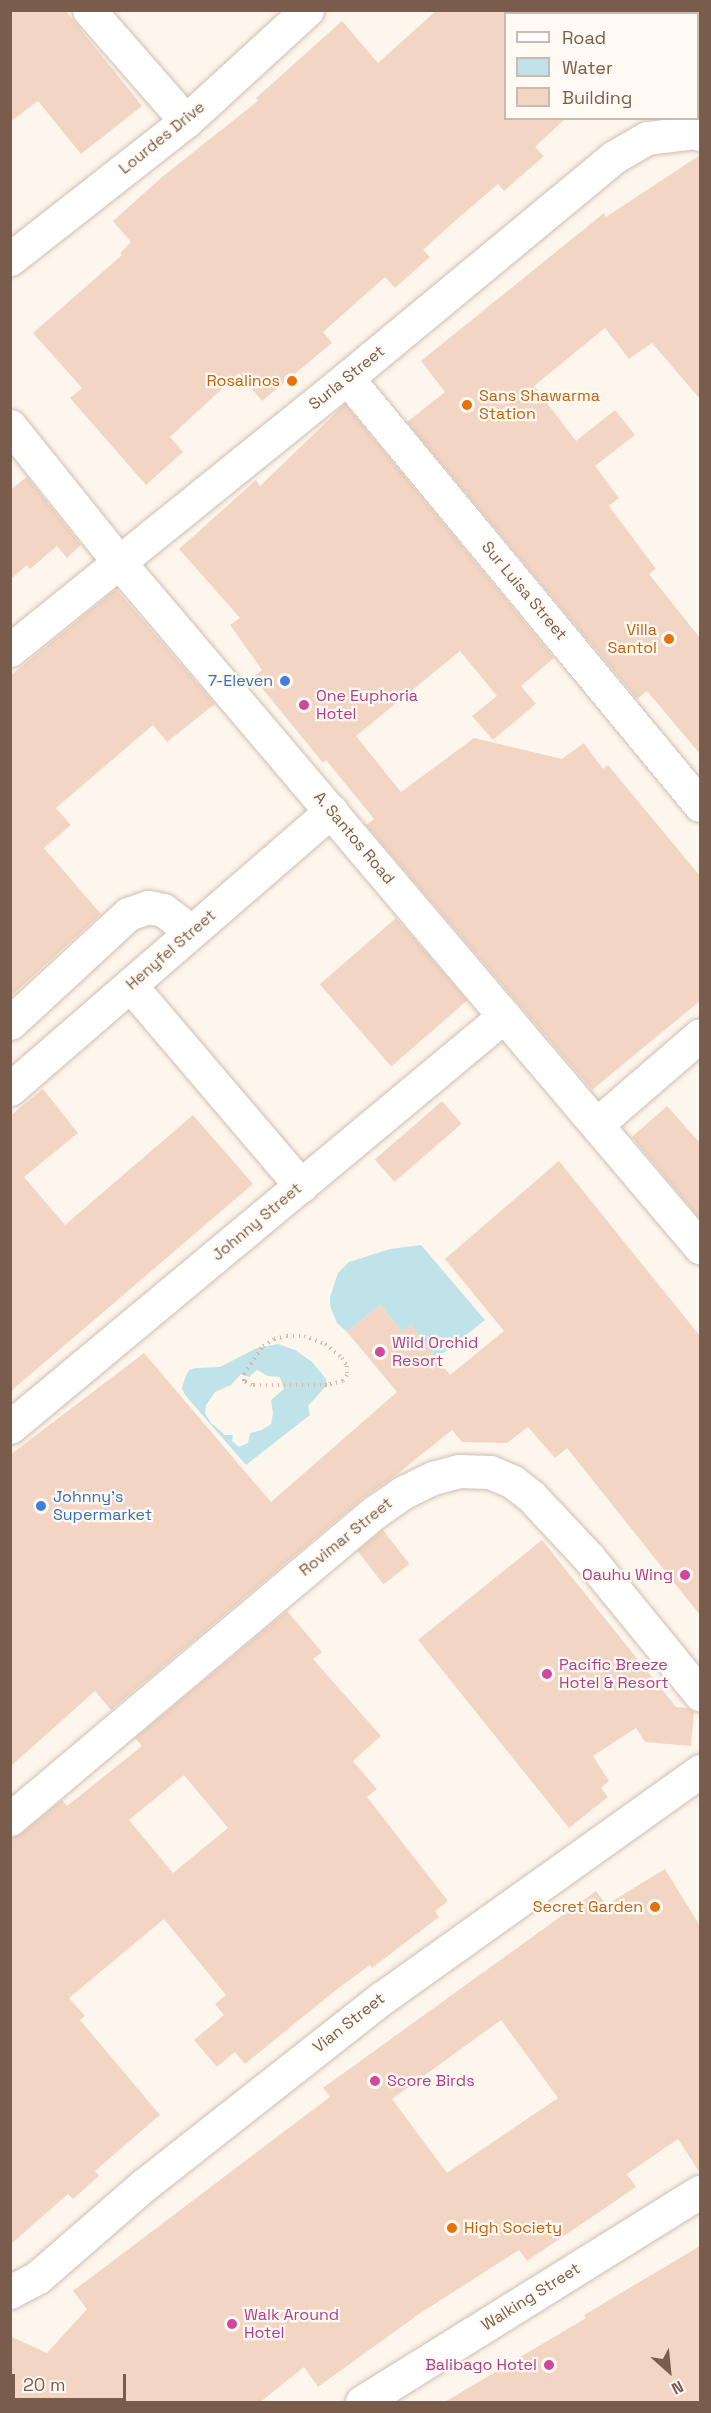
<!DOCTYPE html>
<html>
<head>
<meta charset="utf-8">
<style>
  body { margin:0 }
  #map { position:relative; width:711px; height:2413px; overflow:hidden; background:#fdf6ec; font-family:"Space Grotesk",sans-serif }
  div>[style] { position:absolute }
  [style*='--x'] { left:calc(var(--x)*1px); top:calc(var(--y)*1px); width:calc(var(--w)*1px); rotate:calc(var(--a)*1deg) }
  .water>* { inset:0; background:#bfe3e8 }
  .building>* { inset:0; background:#f3d5c3; transform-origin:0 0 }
  .path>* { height:4px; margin-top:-2px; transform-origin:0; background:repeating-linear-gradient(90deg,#d9b8a5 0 1.5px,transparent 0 6px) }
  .roads { filter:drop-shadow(0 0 2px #d1beb0) drop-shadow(0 0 2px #d1beb0) }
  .minor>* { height:33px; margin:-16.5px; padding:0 16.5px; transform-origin:16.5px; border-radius:16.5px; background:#fff }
  .dots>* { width:16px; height:16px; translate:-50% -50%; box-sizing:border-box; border:3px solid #fffaf3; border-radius:50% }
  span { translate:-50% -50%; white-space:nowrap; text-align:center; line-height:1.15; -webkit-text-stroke:4.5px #fffaf3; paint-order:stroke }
  .street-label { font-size:16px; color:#7a5c4d }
  .food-label { font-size:16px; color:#c56008 }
  .right { translate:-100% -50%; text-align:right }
  .left { translate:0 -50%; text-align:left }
  .shop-label { font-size:16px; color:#366cbe }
  .hotel-label { font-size:16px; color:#b23c85 }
  .frame { position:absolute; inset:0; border:12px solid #7a5c4d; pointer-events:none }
  .legend { position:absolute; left:504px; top:12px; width:195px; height:108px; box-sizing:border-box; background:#fffaf3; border:2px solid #cabbb1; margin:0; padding:8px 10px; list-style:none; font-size:18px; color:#7a5c4d }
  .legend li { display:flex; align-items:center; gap:12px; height:30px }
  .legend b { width:30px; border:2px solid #cabbb1 }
  .north { position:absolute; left:639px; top:2341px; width:60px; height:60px; -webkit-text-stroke:4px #fffaf3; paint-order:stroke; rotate:153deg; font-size:16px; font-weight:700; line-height:24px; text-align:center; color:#7a5c4d }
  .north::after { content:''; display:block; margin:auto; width:21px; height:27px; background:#7a5c4d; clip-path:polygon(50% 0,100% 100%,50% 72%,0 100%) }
  .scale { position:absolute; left:12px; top:2374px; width:114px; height:27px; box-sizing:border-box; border:3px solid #7a5c4d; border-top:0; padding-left:8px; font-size:18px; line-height:21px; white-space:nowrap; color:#7a5c4d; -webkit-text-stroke:4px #fffaf3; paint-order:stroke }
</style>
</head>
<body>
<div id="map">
  <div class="water">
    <div style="clip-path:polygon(421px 1245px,485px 1320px,436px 1359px,411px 1325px,402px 1332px,380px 1305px,347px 1332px,337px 1323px,330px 1306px,330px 1297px,338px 1273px,349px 1262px,390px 1249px)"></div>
    <div style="clip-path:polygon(evenodd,278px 1344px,295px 1350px,312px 1362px,326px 1379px,327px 1385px,308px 1406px,310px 1415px,246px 1465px,185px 1395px,182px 1388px,185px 1378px,189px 1370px,196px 1368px,220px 1367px,257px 1348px,278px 1344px,257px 1370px,268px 1376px,280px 1377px,284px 1389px,271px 1400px,273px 1413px,271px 1424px,262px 1430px,250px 1433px,248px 1443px,239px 1447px,232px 1441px,233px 1435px,225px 1435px,211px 1423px,205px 1413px,206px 1405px,215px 1392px,231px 1385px,241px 1374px,249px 1377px,257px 1370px)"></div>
  </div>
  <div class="building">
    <div style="clip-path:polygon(10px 10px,65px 10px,142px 106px,81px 154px,38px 101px,10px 122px)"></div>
    <div style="clip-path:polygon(437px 10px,506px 10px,506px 118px,566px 118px,535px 147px,544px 156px,504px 191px,498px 184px,455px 221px,423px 250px,430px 257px,395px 288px,385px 277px,323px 332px,332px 343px,262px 401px,239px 373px,170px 437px,183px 452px,146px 485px,70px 398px,82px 388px,33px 333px,122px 255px,120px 253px,131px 242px,113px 221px,162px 177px,258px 101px,256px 98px,342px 21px,378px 63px)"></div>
    <div style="clip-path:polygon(700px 155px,700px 399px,652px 343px,629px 359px,605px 328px,534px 386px,576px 441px,615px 410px,635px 435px,595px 466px,619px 498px,609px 506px,656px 569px,649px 574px,700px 638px,700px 754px,647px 691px,637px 699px,407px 422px,445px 392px,421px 361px,604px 213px,606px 217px)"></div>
    <div style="clip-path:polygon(345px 404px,554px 658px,521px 686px,536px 704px,493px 740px,472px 716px,497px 696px,460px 651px,356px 736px,401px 792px,474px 738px,562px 759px,584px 743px,603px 769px,608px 765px,700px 876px,700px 1001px,592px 1090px,366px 825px,374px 819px,326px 760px,323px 763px,253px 677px,262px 670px,230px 625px,240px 618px,179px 549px,256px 480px,260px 486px)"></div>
    <div style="clip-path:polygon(27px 477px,81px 545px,67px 558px,57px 546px,30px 569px,27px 565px,10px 580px,10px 490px)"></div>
    <div style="clip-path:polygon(116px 589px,215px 704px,167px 742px,153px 725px,56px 808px,71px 825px,44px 848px,101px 914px,10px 997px,10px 676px)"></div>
    <div style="left:396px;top:918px;width:109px;height:101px;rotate:49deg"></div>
    <div style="clip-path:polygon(43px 1089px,78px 1133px,24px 1177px,65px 1225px,193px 1115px,253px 1184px,10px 1392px,10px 1116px)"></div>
    <div style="left:442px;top:1101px;width:30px;height:89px;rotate:49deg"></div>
    <div style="clip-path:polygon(667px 1106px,700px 1143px,700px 1219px,632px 1137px)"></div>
    <div style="clip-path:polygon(559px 1161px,700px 1336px,700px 1615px,567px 1448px,555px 1458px,528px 1427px,507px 1443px,462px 1442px,452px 1430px,396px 1475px,363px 1498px,111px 1710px,95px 1691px,10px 1767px,10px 1455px,144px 1353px,271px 1502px,397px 1392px,347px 1332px,380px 1305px,402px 1332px,411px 1325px,450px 1375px,504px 1331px,445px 1259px)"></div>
    <div style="left:383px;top:1530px;width:43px;height:33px;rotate:52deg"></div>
    <div style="clip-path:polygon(542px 1540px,676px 1707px,688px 1708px,694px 1712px,691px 1746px,645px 1742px,636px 1728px,593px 1756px,609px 1781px,601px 1788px,608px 1797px,569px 1828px,418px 1640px)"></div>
    <div style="clip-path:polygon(evenodd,287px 1611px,322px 1652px,313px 1659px,381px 1736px,353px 1761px,377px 1789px,367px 1797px,448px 1901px,435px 1911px,439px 1917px,372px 1968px,370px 1965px,336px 1990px,245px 2064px,235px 2052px,217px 2067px,194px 2040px,224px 2015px,215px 2004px,226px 1995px,164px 1919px,69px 1998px,85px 2016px,80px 2020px,160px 2115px,95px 2171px,99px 2176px,73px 2199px,68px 2194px,10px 2245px,10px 1839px,22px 1833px,62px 1800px,67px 1806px,142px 1746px,135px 1738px,287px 1611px,184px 1775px,228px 1828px,173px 1873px,129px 1820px,184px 1775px)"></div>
    <div style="clip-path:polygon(evenodd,665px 1869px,700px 1926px,700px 2173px,678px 2139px,627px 2174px,636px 2187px,527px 2261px,519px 2250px,419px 2314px,318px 2387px,304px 2367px,259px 2403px,10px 2403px,10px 2336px,47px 2353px,87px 2309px,73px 2291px,330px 2097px,323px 2088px,596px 1891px,606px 1905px,665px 1869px,501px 2020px,558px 2098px,447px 2173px,392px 2099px,501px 2020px)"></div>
    <div style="clip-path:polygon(700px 2246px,700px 2403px,443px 2403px,586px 2318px,584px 2315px)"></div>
  </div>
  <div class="path">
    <div style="--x:287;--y:1336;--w:17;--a:0"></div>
    <div style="--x:304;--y:1336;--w:22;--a:21"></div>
    <div style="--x:325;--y:1344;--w:22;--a:39"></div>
    <div style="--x:342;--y:1358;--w:9;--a:58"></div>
    <div style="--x:347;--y:1366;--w:9;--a:90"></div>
    <div style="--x:347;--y:1375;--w:7;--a:124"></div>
    <div style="--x:343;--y:1381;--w:16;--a:166"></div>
    <div style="--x:327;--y:1385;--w:75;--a:180"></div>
    <div style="--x:252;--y:1385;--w:9;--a:-153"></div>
    <div style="--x:244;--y:1381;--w:7;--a:-90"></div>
    <div style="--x:244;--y:1374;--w:34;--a:-56"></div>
    <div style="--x:263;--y:1346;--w:13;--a:-32"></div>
    <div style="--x:274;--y:1339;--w:13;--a:-13"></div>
  </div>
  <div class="roads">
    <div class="minor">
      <div style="--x:89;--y:10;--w:147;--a:48.9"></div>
      <div style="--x:644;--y:10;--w:5;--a:53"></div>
      <div style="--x:10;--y:259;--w:224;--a:-38.1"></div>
      <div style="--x:186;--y:121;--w:164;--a:-42.5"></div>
      <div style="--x:347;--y:378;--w:554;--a:50.42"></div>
      <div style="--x:10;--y:426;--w:173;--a:51.3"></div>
      <div style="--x:118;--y:561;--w:900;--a:49.69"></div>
      <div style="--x:10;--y:650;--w:433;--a:-38.9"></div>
      <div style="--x:347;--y:378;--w:347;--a:-39.6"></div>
      <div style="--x:614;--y:157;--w:38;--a:-30"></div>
      <div style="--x:647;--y:138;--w:48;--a:-7.1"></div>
      <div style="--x:695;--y:132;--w:5;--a:22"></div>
      <div style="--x:130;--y:985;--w:264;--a:49.6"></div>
      <div style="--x:10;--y:1023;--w:161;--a:-42.7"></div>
      <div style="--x:128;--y:914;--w:21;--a:-19"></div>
      <div style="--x:148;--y:907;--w:15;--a:11"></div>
      <div style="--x:163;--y:910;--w:36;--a:37"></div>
      <div style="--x:10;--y:1089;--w:425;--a:-40.9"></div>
      <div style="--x:597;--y:1124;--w:136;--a:-40.8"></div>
      <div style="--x:10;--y:1427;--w:643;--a:-39.76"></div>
      <div style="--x:10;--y:1819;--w:477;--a:-40.1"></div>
      <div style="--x:375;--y:1512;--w:35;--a:-35"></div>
      <div style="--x:404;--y:1492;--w:32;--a:-26"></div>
      <div style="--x:433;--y:1478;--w:27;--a:-15"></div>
      <div style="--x:459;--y:1471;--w:31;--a:2"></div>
      <div style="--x:490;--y:1472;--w:25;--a:23"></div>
      <div style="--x:513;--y:1482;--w:24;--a:38"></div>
      <div style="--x:532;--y:1497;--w:83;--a:46.9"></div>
      <div style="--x:589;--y:1558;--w:176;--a:50.8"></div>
      <div style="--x:10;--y:2292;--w:32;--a:-28"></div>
      <div style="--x:38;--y:2277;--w:140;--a:-41"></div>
      <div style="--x:144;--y:2185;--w:303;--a:-38.2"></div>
      <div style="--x:382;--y:1998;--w:391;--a:-35.5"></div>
      <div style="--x:362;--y:2402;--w:398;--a:-31.9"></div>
    </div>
  </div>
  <div class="dots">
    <div style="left:292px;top:381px;background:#e8710a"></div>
    <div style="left:467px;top:405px;background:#e8710a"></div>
    <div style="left:669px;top:639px;background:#e8710a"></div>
    <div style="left:285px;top:681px;background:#3f7fe0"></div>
    <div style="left:304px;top:705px;background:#d1479c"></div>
    <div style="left:380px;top:1352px;background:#d1479c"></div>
    <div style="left:41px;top:1506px;background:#3f7fe0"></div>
    <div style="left:685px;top:1575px;background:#d1479c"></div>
    <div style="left:547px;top:1674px;background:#d1479c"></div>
    <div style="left:655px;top:1907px;background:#e8710a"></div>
    <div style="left:375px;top:2081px;background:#d1479c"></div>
    <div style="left:452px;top:2228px;background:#e8710a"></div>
    <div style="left:232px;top:2324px;background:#d1479c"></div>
    <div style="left:549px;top:2365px;background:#d1479c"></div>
  </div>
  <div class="street-label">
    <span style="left:162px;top:138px;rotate:-39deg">Lourdes Drive</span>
    <span style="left:347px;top:378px;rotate:-39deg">Surla Street</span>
    <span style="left:524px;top:591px;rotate:50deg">Sur Luisa Street</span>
    <span style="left:354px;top:838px;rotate:50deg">A. Santos Road</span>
    <span style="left:171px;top:950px;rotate:-41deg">Henyfel Street</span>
    <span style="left:257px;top:1222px;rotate:-40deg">Johnny Street</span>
    <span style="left:346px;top:1537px;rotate:-39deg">Rovimar Street</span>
    <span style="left:349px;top:2023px;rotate:-38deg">Vian Street</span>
    <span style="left:531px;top:2297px;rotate:-32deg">Walking Street</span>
  </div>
  <div class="food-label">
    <span class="right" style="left:280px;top:381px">Rosalinos</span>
    <span class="left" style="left:479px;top:405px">Sans Shawarma<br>Station</span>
    <span class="right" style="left:657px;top:639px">Villa<br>Santol</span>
    <span class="right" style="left:643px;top:1907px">Secret Garden</span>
    <span class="left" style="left:464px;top:2228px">High Society</span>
  </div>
  <div class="shop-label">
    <span class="right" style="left:273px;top:681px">7-Eleven</span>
    <span class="left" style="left:53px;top:1506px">Johnny's<br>Supermarket</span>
  </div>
  <div class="hotel-label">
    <span class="left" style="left:316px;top:705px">One Euphoria<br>Hotel</span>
    <span class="left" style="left:392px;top:1352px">Wild Orchid<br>Resort</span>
    <span class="right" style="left:673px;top:1575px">Oauhu Wing</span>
    <span class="left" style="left:559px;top:1674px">Pacific Breeze<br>Hotel &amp; Resort</span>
    <span class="left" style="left:387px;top:2081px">Score Birds</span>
    <span class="left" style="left:244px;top:2324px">Walk Around<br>Hotel</span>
    <span class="right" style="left:537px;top:2365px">Balibago Hotel</span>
  </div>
  <div class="frame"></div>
  <ul class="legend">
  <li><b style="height:8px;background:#fff"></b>Road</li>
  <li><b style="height:16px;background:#bfe3e8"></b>Water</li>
  <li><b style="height:16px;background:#f3d5c3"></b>Building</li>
  </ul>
  <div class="north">N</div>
  <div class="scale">20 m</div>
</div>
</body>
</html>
